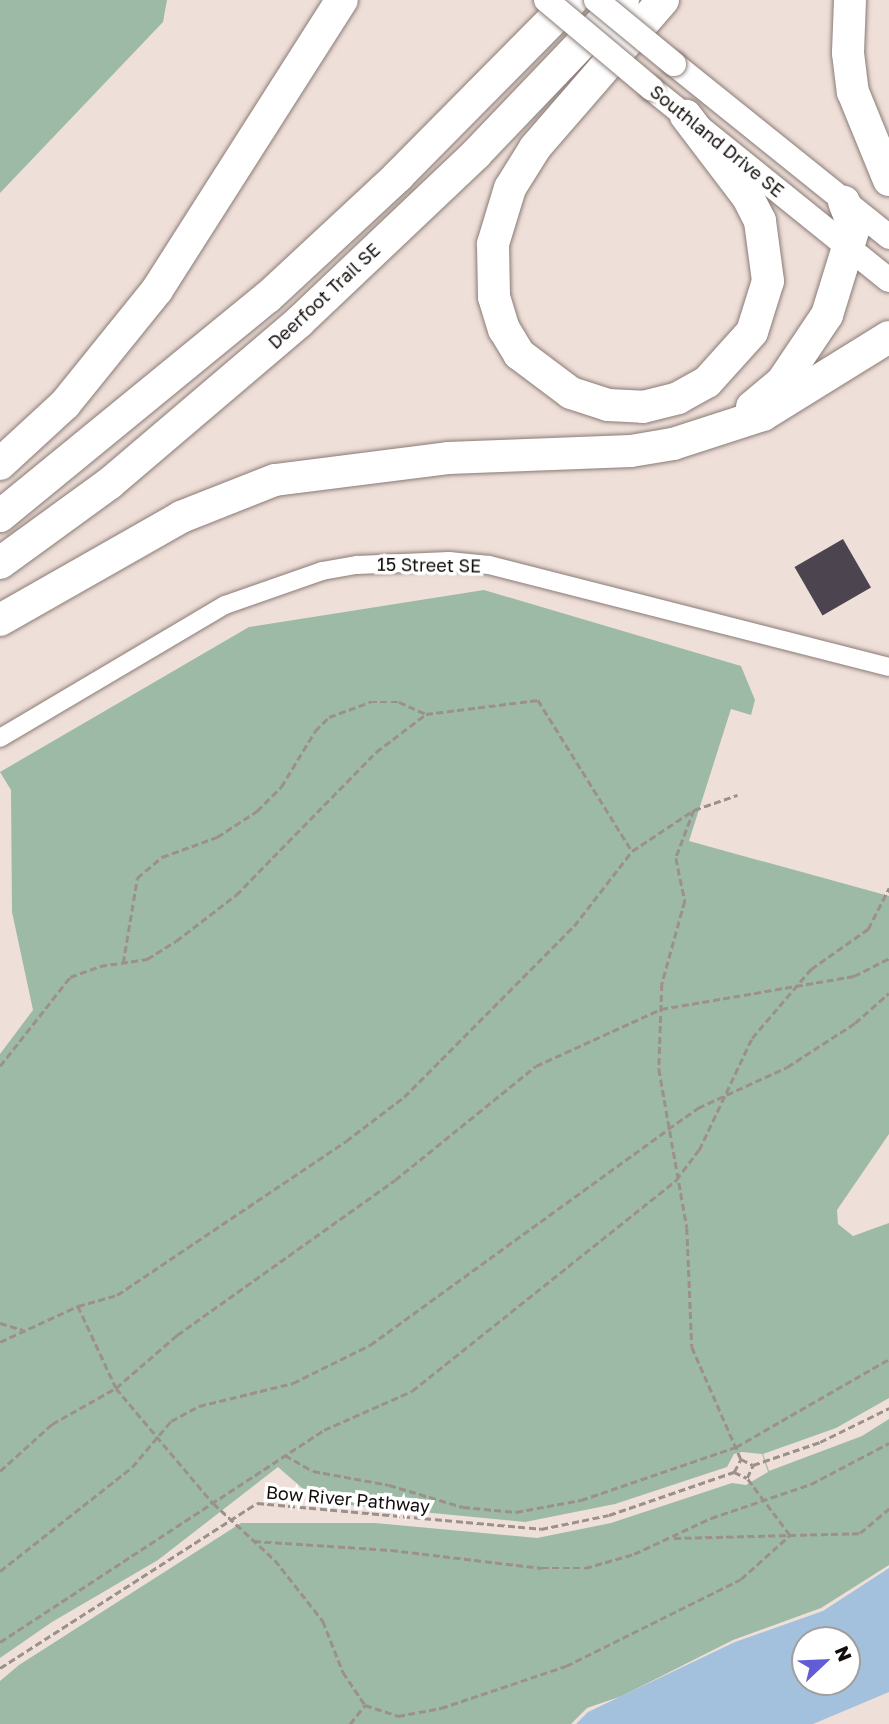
<!DOCTYPE html>
<html>
<head>
<meta charset="utf-8">
<style>
  body { margin:0 }
  #map { position:relative; width:889px; height:1724px; overflow:hidden; background:#efdfd9; font-family:"Golos Text",sans-serif }
  div>[style] { position:absolute }
  [style*='--x'] { left:calc(var(--x)*1px); top:calc(var(--y)*1px); width:calc(var(--w)*1px); rotate:calc(var(--a)*1deg) }
  .green>* { inset:0; background:#9dbaa6 }
  .water>* { inset:0; background:#a3c0dc }
  .building>* { inset:0; background:#4c4550; transform-origin:0 0 }
  .path>* { height:2.5px; margin-top:-1.25px; transform-origin:0; background:repeating-linear-gradient(90deg,#9c908c 0 7px,transparent 0 10.5px) }
  .roads { filter:drop-shadow(0 0 2px #897b75) drop-shadow(0 0 2px #897b75) }
  .street>* { height:18px; margin:-9px; padding:0 9px; transform-origin:9px; border-radius:9px; background:#fff }
  .secondary>* { height:24px; margin:-12px; padding:0 12px; transform-origin:12px; border-radius:12px; background:#fff }
  .highway>* { height:32px; margin:-16px; padding:0 16px; transform-origin:16px; border-radius:16px; background:#fff }
  .bridges { filter:drop-shadow(0 0 2px #897b75) drop-shadow(0 0 2px #897b75) }
  .secondary-bridge>* { height:24px; margin:-12px; padding:0 12px; transform-origin:12px; border-radius:12px; background:#fff }
  span { translate:-50% -50%; white-space:nowrap; text-align:center; line-height:1.15; -webkit-text-stroke:7px #fff; paint-order:stroke }
  .street-label { font-size:18px; color:#130e0c }
  .north { position:absolute; left:791px; top:1626px; width:70px; height:70px; box-sizing:border-box; background:#fff; border:2px solid #a19f9e; border-radius:50%; rotate:67deg; font-size:19px; font-weight:700; line-height:28px; text-align:center; color:#130e0c }
  .north::after { content:''; display:block; margin:auto; width:24px; height:32px; background:#615dd6; clip-path:polygon(50% 0,100% 100%,50% 72%,0 100%) }
</style>
</head>
<body>
<div id="map">
  <div class="green">
    <div style="clip-path:polygon(0 0,167px 0,163px 22px,0 193px)"></div>
    <div style="clip-path:polygon(484px 590px,741px 666px,755px 700px,751px 715px,731px 709px,689px 841px,889px 896px,889px 1134px,837px 1210px,838px 1224px,853px 1236px,889px 1223px,889px 1398px,836px 1428px,763px 1454px,769px 1471px,862px 1436px,889px 1419px,889px 1565px,821px 1608px,733px 1640px,622px 1696px,587px 1708px,571px 1724px,0 1724px,0 1681px,19px 1665px,241px 1523px,375px 1523px,537px 1538px,611px 1523px,732px 1483px,746px 1485px,768px 1472px,762px 1454px,742px 1452px,734px 1454px,727px 1467px,615px 1504px,525px 1522px,318px 1502px,278px 1467px,158px 1560px,52px 1622px,0 1658px,0 1054px,33px 1010px,12px 912px,11px 790px,0 772px,249px 627px)"></div>
  </div>
  <div class="water">
    <div style="clip-path:polygon(evenodd,889px 1568px,889px 1692px,813px 1724px,576px 1724px,588px 1712px,735px 1642px,823px 1611px,889px 1568px,805px 1640px,847px 1640px,847px 1682px,805px 1682px,805px 1640px)"></div>
  </div>
  <div class="building">
    <div style="left:843px;top:539px;width:56px;height:56px;rotate:60deg"></div>
  </div>
  <div class="path">
    <div style="--x:694;--y:810;--w:51;--a:110.6"></div>
    <div style="--x:676;--y:858;--w:44;--a:78.2"></div>
    <div style="--x:685;--y:901;--w:86;--a:105.5"></div>
    <div style="--x:662;--y:984;--w:85;--a:92"></div>
    <div style="--x:659;--y:1069;--w:161;--a:80"></div>
    <div style="--x:687;--y:1228;--w:119;--a:87.6"></div>
    <div style="--x:692;--y:1347;--w:122;--a:66.4"></div>
    <div style="--x:123;--y:963;--w:86;--a:-80.6"></div>
    <div style="--x:137;--y:878;--w:33;--a:-40"></div>
    <div style="--x:162;--y:857;--w:59;--a:-20"></div>
    <div style="--x:217;--y:837;--w:48;--a:-33"></div>
    <div style="--x:257;--y:811;--w:34;--a:-45"></div>
    <div style="--x:281;--y:787;--w:66;--a:-58.7"></div>
    <div style="--x:315;--y:731;--w:20;--a:-45"></div>
    <div style="--x:329;--y:717;--w:44;--a:-20.1"></div>
    <div style="--x:370;--y:702;--w:29;--a:0"></div>
    <div style="--x:399;--y:702;--w:30;--a:24"></div>
    <div style="--x:0;--y:1066;--w:113;--a:-51.8"></div>
    <div style="--x:70;--y:977;--w:32;--a:-20"></div>
    <div style="--x:100;--y:966;--w:48;--a:-8.5"></div>
    <div style="--x:147;--y:959;--w:34;--a:-32"></div>
    <div style="--x:176;--y:941;--w:76;--a:-37.5"></div>
    <div style="--x:236;--y:895;--w:200;--a:-45.6"></div>
    <div style="--x:376;--y:752;--w:63;--a:-37.2"></div>
    <div style="--x:426;--y:714;--w:113;--a:-7.1"></div>
    <div style="--x:538;--y:700;--w:178;--a:58.1"></div>
    <div style="--x:78;--y:1306;--w:90;--a:65.1"></div>
    <div style="--x:116;--y:1388;--w:150;--a:49.9"></div>
    <div style="--x:213;--y:1503;--w:84;--a:42.6"></div>
    <div style="--x:275;--y:1560;--w:78;--a:51.8"></div>
    <div style="--x:323;--y:1621;--w:55;--a:68.6"></div>
    <div style="--x:343;--y:1672;--w:40;--a:56"></div>
    <div style="--x:0;--y:1323;--w:24;--a:17"></div>
    <div style="--x:0;--y:1342;--w:86;--a:-24.8"></div>
    <div style="--x:78;--y:1306;--w:41;--a:-15.8"></div>
    <div style="--x:117;--y:1295;--w:276;--a:-33.9"></div>
    <div style="--x:346;--y:1141;--w:73;--a:-37.2"></div>
    <div style="--x:404;--y:1097;--w:241;--a:-45.2"></div>
    <div style="--x:574;--y:926;--w:95;--a:-52.3"></div>
    <div style="--x:632;--y:851;--w:74;--a:-33.5"></div>
    <div style="--x:694;--y:810;--w:46;--a:-19.2"></div>
    <div style="--x:285;--y:1455;--w:32;--a:30"></div>
    <div style="--x:313;--y:1471;--w:77;--a:10.4"></div>
    <div style="--x:389;--y:1485;--w:77;--a:16.6"></div>
    <div style="--x:463;--y:1507;--w:53;--a:5.4"></div>
    <div style="--x:516;--y:1512;--w:66;--a:-10.5"></div>
    <div style="--x:581;--y:1500;--w:164;--a:-18.9"></div>
    <div style="--x:736;--y:1447;--w:177;--a:-29.9"></div>
    <div style="--x:0;--y:1471;--w:70;--a:-42.1"></div>
    <div style="--x:52;--y:1424;--w:73;--a:-29.4"></div>
    <div style="--x:116;--y:1388;--w:81;--a:-41"></div>
    <div style="--x:177;--y:1335;--w:267;--a:-35.4"></div>
    <div style="--x:395;--y:1180;--w:181;--a:-39"></div>
    <div style="--x:536;--y:1066;--w:137;--a:-24.5"></div>
    <div style="--x:661;--y:1009;--w:196;--a:-9.7"></div>
    <div style="--x:854;--y:976;--w:39;--a:-27"></div>
    <div style="--x:734;--y:1472;--w:15;--a:-62"></div>
    <div style="--x:741;--y:1459;--w:13;--a:27"></div>
    <div style="--x:753;--y:1465;--w:71;--a:-18.9"></div>
    <div style="--x:820;--y:1442;--w:77;--a:-26.2"></div>
    <div style="--x:748;--y:1479;--w:70;--a:53.1"></div>
    <div style="--x:674;--y:1538;--w:186;--a:-1.5"></div>
    <div style="--x:860;--y:1533;--w:38;--a:-40"></div>
    <div style="--x:254;--y:1541;--w:137;--a:3.8"></div>
    <div style="--x:391;--y:1550;--w:152;--a:6.8"></div>
    <div style="--x:542;--y:1568;--w:43;--a:0"></div>
    <div style="--x:585;--y:1568;--w:51;--a:-15.9"></div>
    <div style="--x:634;--y:1554;--w:85;--a:-25.1"></div>
    <div style="--x:711;--y:1518;--w:106;--a:-18.8"></div>
    <div style="--x:811;--y:1484;--w:88;--a:-27.7"></div>
    <div style="--x:0;--y:1571;--w:168;--a:-38.2"></div>
    <div style="--x:132;--y:1467;--w:60;--a:-49.7"></div>
    <div style="--x:171;--y:1421;--w:32;--a:-28"></div>
    <div style="--x:199;--y:1406;--w:97;--a:-13.7"></div>
    <div style="--x:293;--y:1383;--w:86;--a:-26.3"></div>
    <div style="--x:370;--y:1345;--w:368;--a:-35.9"></div>
    <div style="--x:668;--y:1129;--w:37;--a:-35"></div>
    <div style="--x:698;--y:1108;--w:98;--a:-24.7"></div>
    <div style="--x:787;--y:1067;--w:81;--a:-32.9"></div>
    <div style="--x:855;--y:1023;--w:45;--a:-41.4"></div>
    <div style="--x:0;--y:1642;--w:387;--a:-33.2"></div>
    <div style="--x:324;--y:1430;--w:96;--a:-23.9"></div>
    <div style="--x:412;--y:1391;--w:338;--a:-38.6"></div>
    <div style="--x:676;--y:1180;--w:38;--a:-53"></div>
    <div style="--x:699;--y:1150;--w:124;--a:-64.7"></div>
    <div style="--x:752;--y:1038;--w:91;--a:-49.5"></div>
    <div style="--x:811;--y:969;--w:70;--a:-35.1"></div>
    <div style="--x:868;--y:929;--w:46;--a:-62.9"></div>
    <div style="--x:0;--y:1668;--w:305;--a:-32.7"></div>
    <div style="--x:257;--y:1503;--w:285;--a:5.2"></div>
    <div style="--x:541;--y:1529;--w:69;--a:-11.6"></div>
    <div style="--x:609;--y:1515;--w:132;--a:-19"></div>
    <div style="--x:734;--y:1472;--w:14;--a:25"></div>
    <div style="--x:747;--y:1478;--w:14;--a:-65"></div>
    <div style="--x:350;--y:1724;--w:24;--a:-52"></div>
    <div style="--x:365;--y:1705;--w:35;--a:18"></div>
    <div style="--x:398;--y:1716;--w:44;--a:-10.5"></div>
    <div style="--x:441;--y:1708;--w:132;--a:-18.6"></div>
    <div style="--x:566;--y:1666;--w:195;--a:-26.4"></div>
    <div style="--x:741;--y:1579;--w:66;--a:-41.9"></div>
  </div>
  <div class="roads">
    <div class="street">
      <div style="--x:0;--y:738;--w:261;--a:-30.6"></div>
      <div style="--x:225;--y:605;--w:103;--a:-19.3"></div>
      <div style="--x:322;--y:571;--w:36;--a:-10"></div>
      <div style="--x:357;--y:565;--w:92;--a:-2.5"></div>
      <div style="--x:449;--y:561;--w:40;--a:5.7"></div>
      <div style="--x:489;--y:565;--w:413;--a:14.3"></div>
    </div>
    <div class="secondary">
      <div style="--x:674;--y:64;--w:276;--a:38.8"></div>
      <div style="--x:652;--y:89;--w:304;--a:38.9"></div>
    </div>
    <div class="highway">
      <div style="--x:663;--y:0;--w:196;--a:130.9"></div>
      <div style="--x:535;--y:148;--w:47;--a:122"></div>
      <div style="--x:510;--y:188;--w:59;--a:106.9"></div>
      <div style="--x:493;--y:244;--w:53;--a:88.9"></div>
      <div style="--x:494;--y:297;--w:34;--a:73"></div>
      <div style="--x:504;--y:329;--w:29;--a:59"></div>
      <div style="--x:519;--y:354;--w:65;--a:36.9"></div>
      <div style="--x:571;--y:393;--w:39;--a:18"></div>
      <div style="--x:608;--y:405;--w:35;--a:3"></div>
      <div style="--x:643;--y:407;--w:36;--a:-14"></div>
      <div style="--x:678;--y:398;--w:33;--a:-29"></div>
      <div style="--x:707;--y:382;--w:67;--a:-48"></div>
      <div style="--x:752;--y:332;--w:53;--a:-72.6"></div>
      <div style="--x:768;--y:281;--w:61;--a:-97.6"></div>
      <div style="--x:760;--y:221;--w:28;--a:-117"></div>
      <div style="--x:747;--y:196;--w:101;--a:-127.3"></div>
      <div style="--x:850;--y:0;--w:53;--a:92.2"></div>
      <div style="--x:848;--y:53;--w:39;--a:83"></div>
      <div style="--x:853;--y:92;--w:95;--a:67.8"></div>
      <div style="--x:752;--y:407;--w:39;--a:-40"></div>
      <div style="--x:782;--y:382;--w:81;--a:-56.1"></div>
      <div style="--x:827;--y:315;--w:91;--a:-72.8"></div>
      <div style="--x:854;--y:228;--w:28;--a:-111"></div>
      <div style="--x:0;--y:464;--w:88;--a:-42.7"></div>
      <div style="--x:65;--y:404;--w:146;--a:-51.1"></div>
      <div style="--x:157;--y:290;--w:344;--a:-57.5"></div>
      <div style="--x:0;--y:516;--w:346;--a:-39.3"></div>
      <div style="--x:268;--y:297;--w:178;--a:-42.9"></div>
      <div style="--x:398;--y:176;--w:247;--a:-45.3"></div>
      <div style="--x:0;--y:563;--w:136;--a:-36"></div>
      <div style="--x:110;--y:483;--w:248;--a:-40.4"></div>
      <div style="--x:299;--y:322;--w:244;--a:-43.5"></div>
      <div style="--x:476;--y:154;--w:213;--a:-46.3"></div>
      <div style="--x:0;--y:620;--w:208;--a:-29.6"></div>
      <div style="--x:181;--y:517;--w:101;--a:-21.5"></div>
      <div style="--x:275;--y:480;--w:174;--a:-7.2"></div>
      <div style="--x:448;--y:458;--w:183;--a:-2.2"></div>
      <div style="--x:631;--y:451;--w:43;--a:-9.5"></div>
      <div style="--x:673;--y:444;--w:95;--a:-17.9"></div>
      <div style="--x:763;--y:415;--w:148;--a:-31.8"></div>
    </div>
  </div>
  <div class="bridges">
    <div class="secondary-bridge">
      <div style="--x:546;--y:0;--w:138;--a:40"></div>
      <div style="--x:596;--y:0;--w:101;--a:39.4"></div>
    </div>
  </div>
  <div class="street-label">
    <span style="left:717px;top:141px;rotate:39deg">Southland Drive SE</span>
    <span style="left:324px;top:296px;rotate:-43deg">Deerfoot Trail SE</span>
    <span style="left:429px;top:565px;rotate:1deg">15 Street SE</span>
    <span style="left:348px;top:1499px;rotate:5deg">Bow River Pathway</span>
  </div>
  <div class="north">N</div>
</div>
</body>
</html>
